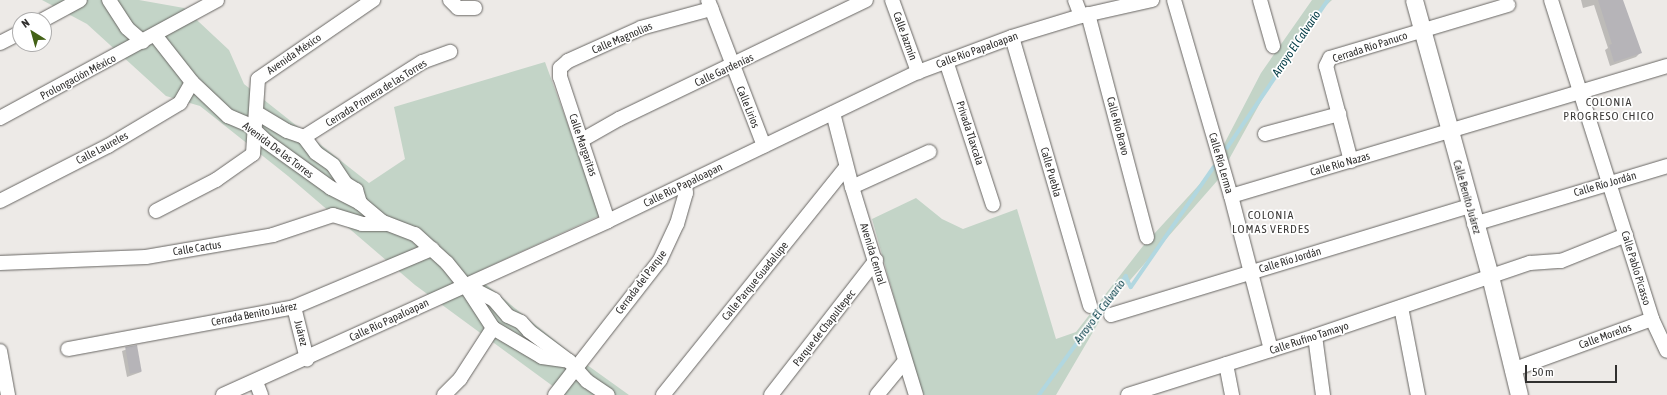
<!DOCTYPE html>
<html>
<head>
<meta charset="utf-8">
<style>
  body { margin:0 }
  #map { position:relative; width:1667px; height:395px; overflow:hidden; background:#edeae7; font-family:"Asap Condensed",sans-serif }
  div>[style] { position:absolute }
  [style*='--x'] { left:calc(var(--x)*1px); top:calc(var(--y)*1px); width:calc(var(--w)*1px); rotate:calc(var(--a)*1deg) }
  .green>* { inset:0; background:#c3d4c7 }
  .shadow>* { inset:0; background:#0003 }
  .stream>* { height:3.5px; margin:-1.75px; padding:0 1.75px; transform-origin:1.75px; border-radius:1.75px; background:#b1d7e0 }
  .building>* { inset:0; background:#b6b4b8; transform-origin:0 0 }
  .roads { filter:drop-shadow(0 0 1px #686663) drop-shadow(0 0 1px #686663) }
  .minor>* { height:14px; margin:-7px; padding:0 7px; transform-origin:7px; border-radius:7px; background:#fff }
  .tertiary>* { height:17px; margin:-8.5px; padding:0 8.5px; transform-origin:8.5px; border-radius:8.5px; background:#fff }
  span { translate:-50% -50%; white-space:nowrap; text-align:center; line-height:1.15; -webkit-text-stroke:3.5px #fff; paint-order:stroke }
  .street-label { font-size:11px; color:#31302f }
  .water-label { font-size:12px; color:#003a44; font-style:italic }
  .neighbourhood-label { font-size:12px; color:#3d3b39; letter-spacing:1px }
  .north { position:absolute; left:12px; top:12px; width:40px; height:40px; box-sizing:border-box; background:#fff; border:1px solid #adacac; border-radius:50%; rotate:323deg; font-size:11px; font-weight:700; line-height:16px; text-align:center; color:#31302f }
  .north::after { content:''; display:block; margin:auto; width:14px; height:18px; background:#436216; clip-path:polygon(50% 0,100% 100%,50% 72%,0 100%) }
  .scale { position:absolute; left:1525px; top:365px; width:92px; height:18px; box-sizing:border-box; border:2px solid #31302f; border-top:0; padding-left:5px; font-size:12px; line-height:14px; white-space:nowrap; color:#31302f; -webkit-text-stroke:3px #fff; paint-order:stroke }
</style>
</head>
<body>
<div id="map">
  <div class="green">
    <div style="clip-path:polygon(42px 0,139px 0,184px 8px,229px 50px,244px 84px,369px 183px,405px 159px,394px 107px,545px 62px,601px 215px,473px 274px,569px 352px,629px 395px,565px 395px,415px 285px,288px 176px,200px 106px,166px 96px,87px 24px)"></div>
    <div style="clip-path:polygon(1312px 0,1332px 0,1301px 29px,1217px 181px,1110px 303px,1056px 395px,924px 395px,917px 379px,872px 219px,916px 198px,942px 219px,963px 229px,1017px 209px,1056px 339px,1076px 332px,1143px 246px,1208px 175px,1261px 73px)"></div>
  </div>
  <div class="shadow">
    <div style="clip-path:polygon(1581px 0,1622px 0,1640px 53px,1636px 57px,1610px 66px,1605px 50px,1608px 48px,1594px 5px,1583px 8px)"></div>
    <div style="clip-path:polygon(136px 346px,141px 372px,127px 377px,122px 351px)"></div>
  </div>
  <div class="stream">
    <div style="--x:1227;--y:148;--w:179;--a:-55.7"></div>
    <div style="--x:1039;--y:395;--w:147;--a:-53.8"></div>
    <div style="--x:1126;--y:276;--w:12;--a:66"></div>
    <div style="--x:1131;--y:287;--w:145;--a:-55.4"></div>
  </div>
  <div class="building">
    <div style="clip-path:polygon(1598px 0,1623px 0,1642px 53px,1614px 62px,1609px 45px,1612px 44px)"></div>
    <div style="left:137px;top:345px;width:27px;height:12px;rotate:80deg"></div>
  </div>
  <div class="roads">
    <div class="minor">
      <div style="--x:109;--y:0;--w:33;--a:57"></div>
      <div style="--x:127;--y:28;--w:21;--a:41"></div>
      <div style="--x:450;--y:0;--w:11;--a:45"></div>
      <div style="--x:458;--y:8;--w:17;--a:0"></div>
      <div style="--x:708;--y:0;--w:156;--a:69"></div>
      <div style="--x:892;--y:0;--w:77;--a:70.1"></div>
      <div style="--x:1075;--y:0;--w:17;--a:69"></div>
      <div style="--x:1174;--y:0;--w:204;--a:73.8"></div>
      <div style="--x:1231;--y:196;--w:159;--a:75.4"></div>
      <div style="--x:1260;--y:0;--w:48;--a:74.2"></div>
      <div style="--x:1551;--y:0;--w:335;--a:72.4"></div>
      <div style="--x:1652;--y:319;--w:35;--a:65"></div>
      <div style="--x:1088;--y:14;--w:231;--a:75.2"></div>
      <div style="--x:43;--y:20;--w:42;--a:-28.4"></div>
      <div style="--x:155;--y:35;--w:60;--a:51.8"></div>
      <div style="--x:192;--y:82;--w:50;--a:43.4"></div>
      <div style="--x:228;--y:116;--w:23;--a:23"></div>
      <div style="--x:249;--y:125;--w:25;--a:43"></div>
      <div style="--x:267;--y:142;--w:79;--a:35.7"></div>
      <div style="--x:331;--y:188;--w:33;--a:27"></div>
      <div style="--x:360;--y:203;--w:30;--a:40"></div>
      <div style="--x:383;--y:222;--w:34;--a:21"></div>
      <div style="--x:415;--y:234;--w:43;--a:42.2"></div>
      <div style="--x:447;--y:263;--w:28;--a:51"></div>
      <div style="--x:465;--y:285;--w:33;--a:27"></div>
      <div style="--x:494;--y:300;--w:21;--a:49"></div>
      <div style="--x:508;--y:316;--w:14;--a:25"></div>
      <div style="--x:521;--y:322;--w:12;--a:48"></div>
      <div style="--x:529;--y:331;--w:50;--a:36.9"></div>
      <div style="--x:569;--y:361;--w:27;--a:48"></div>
      <div style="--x:587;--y:381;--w:25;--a:34"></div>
      <div style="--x:1012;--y:37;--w:280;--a:73.8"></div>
      <div style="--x:0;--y:43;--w:22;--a:-27"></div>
      <div style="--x:946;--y:61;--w:151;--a:71.9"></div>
      <div style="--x:257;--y:113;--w:35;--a:31"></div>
      <div style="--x:287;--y:131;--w:18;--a:19"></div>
      <div style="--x:304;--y:137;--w:20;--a:53"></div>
      <div style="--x:316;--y:153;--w:21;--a:35"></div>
      <div style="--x:333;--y:165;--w:23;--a:56"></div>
      <div style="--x:346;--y:184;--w:12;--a:31"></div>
      <div style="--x:356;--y:190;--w:14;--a:73"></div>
      <div style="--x:833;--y:113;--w:76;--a:75.6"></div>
      <div style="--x:852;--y:187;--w:218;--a:72.9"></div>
      <div style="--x:0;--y:118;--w:247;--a:-28.5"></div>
      <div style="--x:1265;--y:134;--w:77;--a:-15.1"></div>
      <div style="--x:304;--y:137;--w:140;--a:-32.4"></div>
      <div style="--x:422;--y:62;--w:30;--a:-20"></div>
      <div style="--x:582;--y:140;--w:43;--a:-29.6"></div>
      <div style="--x:619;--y:119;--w:274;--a:-25.7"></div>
      <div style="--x:1351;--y:161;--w:98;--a:-104.7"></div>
      <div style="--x:1326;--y:66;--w:9;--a:-63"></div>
      <div style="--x:1330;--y:58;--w:186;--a:-16.6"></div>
      <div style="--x:852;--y:187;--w:85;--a:-24.4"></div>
      <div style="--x:1231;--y:196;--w:455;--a:-16.6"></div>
      <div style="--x:0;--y:201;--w:121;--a:-27"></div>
      <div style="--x:108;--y:146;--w:84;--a:-30.8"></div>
      <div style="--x:180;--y:103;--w:24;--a:-60"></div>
      <div style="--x:156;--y:211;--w:68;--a:-27.3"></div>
      <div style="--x:216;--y:180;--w:45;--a:-35.1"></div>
      <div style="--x:253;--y:154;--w:75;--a:-86.2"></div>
      <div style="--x:258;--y:79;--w:140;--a:-34.5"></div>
      <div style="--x:608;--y:221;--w:152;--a:-108.4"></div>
      <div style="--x:560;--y:77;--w:9;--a:-90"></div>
      <div style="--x:560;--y:68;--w:11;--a:-41"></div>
      <div style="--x:568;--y:61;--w:80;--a:-24.3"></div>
      <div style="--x:641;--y:28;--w:73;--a:-15.2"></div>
      <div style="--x:1474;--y:224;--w:202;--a:-16.7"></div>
      <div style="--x:0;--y:263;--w:146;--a:-2.4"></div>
      <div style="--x:146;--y:257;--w:129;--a:-9.8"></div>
      <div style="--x:273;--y:235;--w:63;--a:-18.4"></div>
      <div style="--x:333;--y:215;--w:30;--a:17"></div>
      <div style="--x:362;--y:224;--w:25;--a:0"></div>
      <div style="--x:465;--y:285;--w:51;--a:56.9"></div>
      <div style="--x:493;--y:328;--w:57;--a:30.6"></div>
      <div style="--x:542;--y:357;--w:27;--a:8"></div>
      <div style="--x:294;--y:307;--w:54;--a:76"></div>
      <div style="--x:1401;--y:307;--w:90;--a:79.1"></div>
      <div style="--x:1111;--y:315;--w:374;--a:-16.9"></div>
      <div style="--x:1315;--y:336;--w:60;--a:82.3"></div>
      <div style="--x:68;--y:349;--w:230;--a:-10.5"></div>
      <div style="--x:294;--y:307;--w:150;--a:-22.8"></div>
      <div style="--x:0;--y:351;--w:45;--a:79.7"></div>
      <div style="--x:1226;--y:364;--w:32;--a:79"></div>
      <div style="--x:1512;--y:370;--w:149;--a:-20"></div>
      <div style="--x:256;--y:382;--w:14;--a:69"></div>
      <div style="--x:223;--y:395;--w:422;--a:-24.3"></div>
      <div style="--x:608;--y:221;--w:344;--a:-25.7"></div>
      <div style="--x:918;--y:72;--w:100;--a:-20.4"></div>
      <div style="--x:1012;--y:37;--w:72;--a:-16.9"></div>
      <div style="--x:1081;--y:16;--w:73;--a:-12.7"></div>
      <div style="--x:444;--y:395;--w:23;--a:-45"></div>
      <div style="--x:460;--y:379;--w:61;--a:-57.1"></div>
      <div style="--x:555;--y:395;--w:171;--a:-52.1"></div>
      <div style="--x:660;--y:260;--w:40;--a:-65"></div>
      <div style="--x:677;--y:224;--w:32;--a:-74"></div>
      <div style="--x:686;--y:193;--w:8;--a:-97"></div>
      <div style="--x:663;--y:395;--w:292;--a:-51.2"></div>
      <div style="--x:771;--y:395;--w:171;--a:-52.1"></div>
      <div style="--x:877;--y:395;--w:44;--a:-50.5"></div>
      <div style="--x:1128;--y:395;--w:196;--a:-17.5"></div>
      <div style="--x:1315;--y:336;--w:227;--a:-18.8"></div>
      <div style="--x:1530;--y:263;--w:31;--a:-4"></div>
      <div style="--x:1561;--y:261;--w:70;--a:-21.8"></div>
    </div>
    <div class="tertiary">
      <div style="--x:1414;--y:0;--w:286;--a:74.6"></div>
      <div style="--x:1490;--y:276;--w:122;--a:76.3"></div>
    </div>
  </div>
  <div class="street-label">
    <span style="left:905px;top:36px;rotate:70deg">Calle Jazmín</span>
    <span style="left:622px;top:38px;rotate:-23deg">Calle Magnolias</span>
    <span style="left:1370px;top:47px;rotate:-18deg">Cerrada Río Panuco</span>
    <span style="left:977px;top:50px;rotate:-20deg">Calle Río Papaloapan</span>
    <span style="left:294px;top:54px;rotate:-34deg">Avenida México</span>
    <span style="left:724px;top:70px;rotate:-25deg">Calle Gardenías</span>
    <span style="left:78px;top:77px;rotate:-28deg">Prolongación México</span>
    <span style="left:376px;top:93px;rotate:-32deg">Cerrada Primera de las Torres</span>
    <span style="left:748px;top:107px;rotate:68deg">Calle Lirios</span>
    <span style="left:1118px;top:126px;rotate:75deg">Calle Río Bravo</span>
    <span style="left:970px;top:133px;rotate:72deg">Privada Tlaxcala</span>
    <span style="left:583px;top:145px;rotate:71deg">Calle Margaritas</span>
    <span style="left:102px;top:148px;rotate:-28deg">Calle Laureles</span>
    <span style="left:278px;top:150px;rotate:37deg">Avenida De las Torres</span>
    <span style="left:1221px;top:163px;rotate:74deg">Calle Río Lerma</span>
    <span style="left:1340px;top:164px;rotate:-16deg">Calle Río Nazas</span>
    <span style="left:1051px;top:172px;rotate:74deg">Calle Puebla</span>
    <span style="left:1605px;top:184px;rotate:-16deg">Calle Río Jordán</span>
    <span style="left:683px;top:185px;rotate:-26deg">Calle Río Papaloapan</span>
    <span style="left:1467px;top:197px;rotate:74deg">Calle Benito Juárez</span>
    <span style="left:197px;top:248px;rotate:-9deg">Calle Cactus</span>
    <span style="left:873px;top:254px;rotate:73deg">Avenida Central</span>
    <span style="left:1290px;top:260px;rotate:-17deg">Calle Río Jordán</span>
    <span style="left:1636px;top:268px;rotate:73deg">Calle Pablo Picasso</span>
    <span style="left:755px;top:281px;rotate:-51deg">Calle Parque Guadalupe</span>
    <span style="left:641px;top:282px;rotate:-53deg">Cerrada del Parque</span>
    <span style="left:254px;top:314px;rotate:-11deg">Cerrada Benito Juárez</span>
    <span style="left:389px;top:320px;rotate:-25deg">Calle Río Papaloapan</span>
    <span style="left:824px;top:328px;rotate:-52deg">Parque de Chapultepec</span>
    <span style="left:301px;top:333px;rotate:76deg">Juárez</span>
    <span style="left:1605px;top:336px;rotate:-20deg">Calle Morelos</span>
    <span style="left:1309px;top:338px;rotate:-18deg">Calle Rufino Tamayo</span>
  </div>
  <div class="water-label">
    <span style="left:1297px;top:44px;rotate:-56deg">Arroyo El Calvario</span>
    <span style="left:1100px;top:312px;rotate:-53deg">Arroyo El Calvario</span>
  </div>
  <div class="neighbourhood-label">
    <span style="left:1609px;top:110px">COLONIA<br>PROGRESO CHICO</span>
    <span style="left:1271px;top:223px">COLONIA<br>LOMAS VERDES</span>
  </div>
  <div class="north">N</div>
  <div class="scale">50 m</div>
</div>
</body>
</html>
